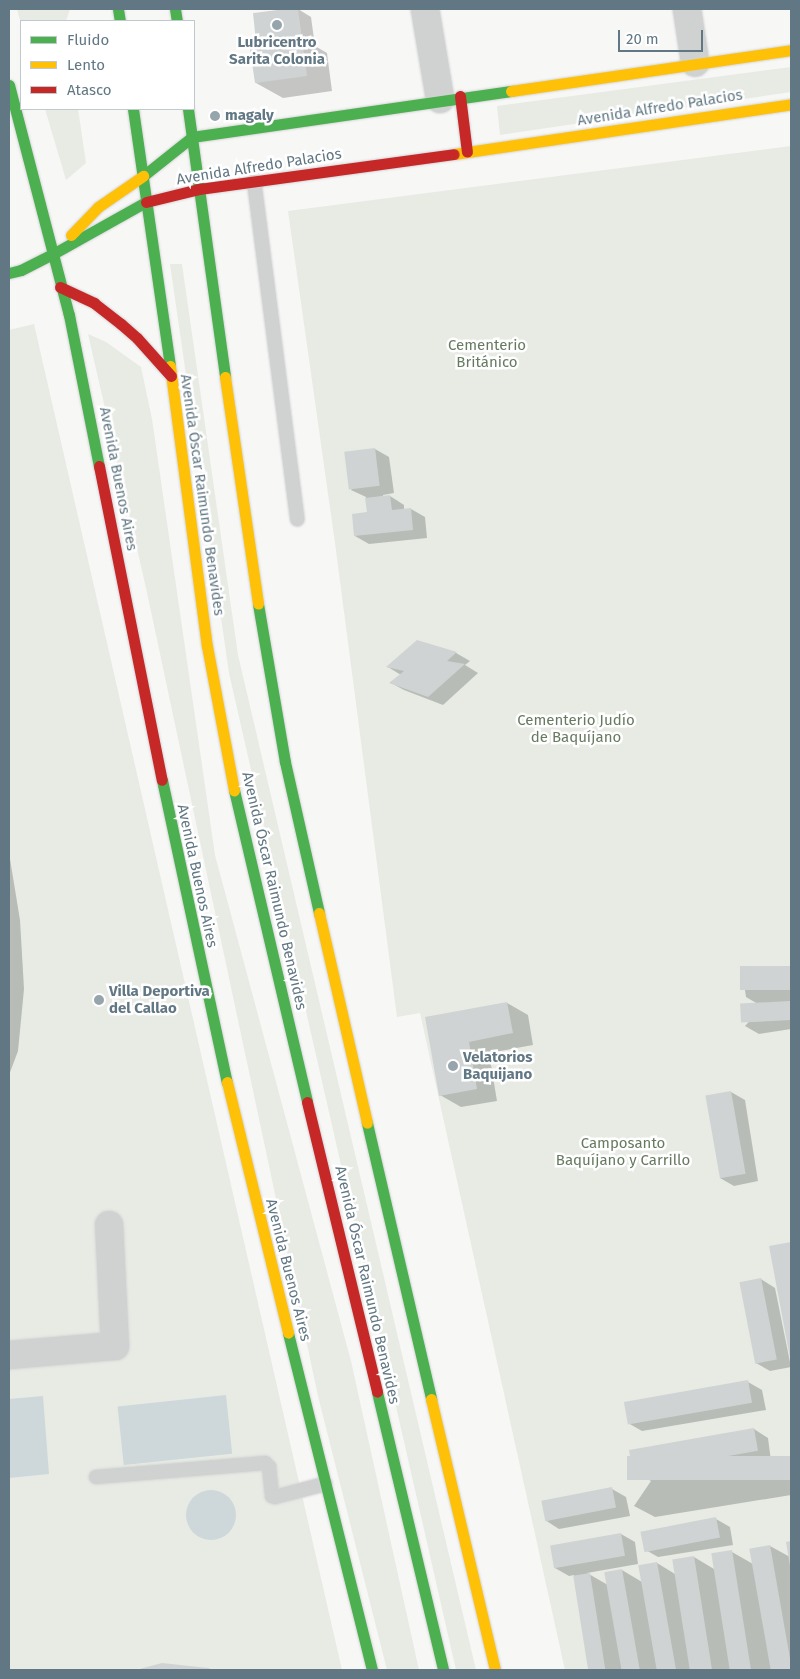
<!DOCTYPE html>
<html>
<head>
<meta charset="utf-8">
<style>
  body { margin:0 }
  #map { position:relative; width:800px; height:1679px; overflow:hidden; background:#f7f7f6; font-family:"Fira Sans",sans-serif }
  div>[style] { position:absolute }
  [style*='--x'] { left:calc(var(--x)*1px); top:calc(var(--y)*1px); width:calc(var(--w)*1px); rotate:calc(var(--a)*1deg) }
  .green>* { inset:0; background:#e7ebe4 }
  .water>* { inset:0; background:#ced8da; transform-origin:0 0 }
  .round { border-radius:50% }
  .shadow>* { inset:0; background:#0003 }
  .building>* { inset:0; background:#d0d3d3; transform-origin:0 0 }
  .roads { filter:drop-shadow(0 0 1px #d4d5d6) drop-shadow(0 0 1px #d4d5d6) }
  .lane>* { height:14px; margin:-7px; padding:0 7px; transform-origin:7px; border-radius:7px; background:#d0d1d1 }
  .street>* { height:28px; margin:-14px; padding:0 14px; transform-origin:14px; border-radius:14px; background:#d0d1d1 }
  .fast>* { height:11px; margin:-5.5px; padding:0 5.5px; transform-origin:5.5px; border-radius:5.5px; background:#4caf50 }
  .slow>* { height:11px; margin:-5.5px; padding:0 5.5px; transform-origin:5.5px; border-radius:5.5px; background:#ffc107 }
  .jam>* { height:11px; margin:-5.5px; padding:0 5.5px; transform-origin:5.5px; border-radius:5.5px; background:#c62828 }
  .dots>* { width:14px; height:14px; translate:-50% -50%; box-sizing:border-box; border:2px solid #fff; border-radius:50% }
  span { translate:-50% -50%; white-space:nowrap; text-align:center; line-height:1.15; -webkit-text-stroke:5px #fff; paint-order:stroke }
  .poi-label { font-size:15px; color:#617783; font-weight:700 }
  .left { translate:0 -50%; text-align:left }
  .street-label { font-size:15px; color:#617783 }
  .park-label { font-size:15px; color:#677a60 }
  .frame { position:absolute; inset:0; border:10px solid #617783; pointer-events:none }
  .legend { position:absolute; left:20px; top:20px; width:175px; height:90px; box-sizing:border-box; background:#fff; border:1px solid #c0c9cd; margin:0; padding:6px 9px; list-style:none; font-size:15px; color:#617783 }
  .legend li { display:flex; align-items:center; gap:10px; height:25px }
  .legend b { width:25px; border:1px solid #c0c9cd }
  .scale { position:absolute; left:618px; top:30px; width:85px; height:22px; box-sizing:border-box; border:2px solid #617783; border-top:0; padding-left:6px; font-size:15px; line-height:18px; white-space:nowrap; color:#617783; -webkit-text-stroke:4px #fff; paint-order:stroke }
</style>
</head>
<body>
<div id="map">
  <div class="green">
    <div style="clip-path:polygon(17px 9px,70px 9px,66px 21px,21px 21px,21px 24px)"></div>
    <div style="clip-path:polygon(791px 67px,791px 92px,500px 135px,497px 106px)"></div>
    <div style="clip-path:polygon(45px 109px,78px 109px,86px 163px,66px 180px)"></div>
    <div style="clip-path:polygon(791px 146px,791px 1670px,565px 1670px,420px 1013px,397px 1017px,335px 543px,288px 211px)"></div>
    <div style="clip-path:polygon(170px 264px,182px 264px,238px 655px,476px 1670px,456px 1670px,229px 673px)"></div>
    <div style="clip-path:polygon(34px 324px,342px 1670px,9px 1670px,9px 330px)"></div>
    <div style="clip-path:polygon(88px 334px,106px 342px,141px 367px,152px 419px,215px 855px,351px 1361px,419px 1670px,387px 1670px,318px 1396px,146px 588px)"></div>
  </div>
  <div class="water">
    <div style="left:226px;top:1395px;width:59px;height:109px;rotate:84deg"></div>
    <div style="clip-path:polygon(43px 1396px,49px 1474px,9px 1478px,9px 1399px)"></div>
    <div class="round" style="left:186px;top:1490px;width:50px;height:50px"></div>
  </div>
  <div class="shadow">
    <div style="clip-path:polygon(298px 9px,311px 17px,315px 46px,327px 53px,332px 91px,283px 98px,256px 83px,261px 43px,254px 14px)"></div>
    <div style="clip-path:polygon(375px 449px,389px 457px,394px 493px,383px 495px,383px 497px,390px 496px,404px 505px,404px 510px,411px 509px,425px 517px,427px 538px,369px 544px,355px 536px,368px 513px,366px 497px,351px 490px)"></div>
    <div style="clip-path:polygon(418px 642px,456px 653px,470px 661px,465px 665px,478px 673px,443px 705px,404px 690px,391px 683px,401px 675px,388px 667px)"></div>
    <div style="clip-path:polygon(9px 853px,20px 920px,24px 989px,18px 1051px,9px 1075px)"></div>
    <div style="clip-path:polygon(791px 967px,791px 1029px,759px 1034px,745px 1026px,763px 1007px,746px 997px,743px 976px)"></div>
    <div style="clip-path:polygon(507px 1003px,528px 1015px,533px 1045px,489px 1053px,497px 1101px,461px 1107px,440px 1095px,427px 1018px)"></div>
    <div style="clip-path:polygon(731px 1092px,745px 1100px,758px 1181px,734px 1186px,720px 1178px)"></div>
    <div style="clip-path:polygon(791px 1243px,791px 1356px,770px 1247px)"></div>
    <div style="clip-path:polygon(761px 1279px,775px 1288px,791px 1367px,770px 1371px,756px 1363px)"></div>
    <div style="clip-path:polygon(748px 1382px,762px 1390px,766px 1410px,642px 1431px,628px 1423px)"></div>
    <div style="clip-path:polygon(754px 1429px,768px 1438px,771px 1461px,791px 1457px,791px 1495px,655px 1517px,634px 1506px,651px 1481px,634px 1471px)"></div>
    <div style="clip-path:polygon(612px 1489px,626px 1497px,630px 1516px,559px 1529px,545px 1520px)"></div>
    <div style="clip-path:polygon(716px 1519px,730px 1527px,733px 1545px,658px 1557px,644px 1549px)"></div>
    <div style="clip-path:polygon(621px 1534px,635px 1542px,638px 1564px,587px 1573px,608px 1585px,622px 1570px,642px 1582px,657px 1563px,675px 1574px,694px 1557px,714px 1569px,732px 1552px,753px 1564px,770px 1546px,790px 1557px,788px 1543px,791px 1542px,791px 1670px,590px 1670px,574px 1575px,569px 1576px,555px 1568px)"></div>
    <div style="clip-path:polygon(162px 1664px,208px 1669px,211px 1670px,138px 1670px)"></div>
  </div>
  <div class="building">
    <div style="clip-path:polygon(285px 9px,298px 9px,307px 76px,255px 83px,249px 43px,256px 42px,253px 13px)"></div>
    <div style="left:375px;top:448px;width:38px;height:31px;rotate:83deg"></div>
    <div style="clip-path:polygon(390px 495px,392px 510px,411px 508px,413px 530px,354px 536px,352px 514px,367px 512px,365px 498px)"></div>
    <div style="clip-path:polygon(417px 640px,457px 652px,447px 661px,465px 664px,428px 697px,389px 683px,404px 671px,386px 667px)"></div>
    <div style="left:791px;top:966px;width:24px;height:51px;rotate:90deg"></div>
    <div style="left:790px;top:1001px;width:19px;height:50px;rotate:87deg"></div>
    <div style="clip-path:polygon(507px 1002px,513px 1033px,469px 1042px,477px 1089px,439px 1096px,425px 1017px)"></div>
    <div style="left:731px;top:1091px;width:84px;height:26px;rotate:80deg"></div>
    <div style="clip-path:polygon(791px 1242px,791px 1358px,790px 1358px,769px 1246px)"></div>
    <div style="left:761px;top:1278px;width:83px;height:22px;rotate:79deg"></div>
    <div style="left:748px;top:1380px;width:23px;height:126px;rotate:80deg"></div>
    <div style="left:754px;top:1428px;width:23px;height:127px;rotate:80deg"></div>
    <div style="left:791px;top:1456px;width:24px;height:164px;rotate:90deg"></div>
    <div style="left:612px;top:1487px;width:21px;height:72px;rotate:79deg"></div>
    <div style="left:716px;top:1517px;width:21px;height:77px;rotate:79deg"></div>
    <div style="left:621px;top:1533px;width:23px;height:72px;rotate:80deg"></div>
    <div style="clip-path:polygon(791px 1541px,791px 1566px,790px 1566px,786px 1542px)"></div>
    <div style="left:770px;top:1545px;width:127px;height:21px;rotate:80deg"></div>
    <div style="left:732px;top:1550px;width:122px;height:21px;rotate:81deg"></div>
    <div style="left:694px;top:1556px;width:116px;height:22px;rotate:81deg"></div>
    <div style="left:657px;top:1562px;width:110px;height:19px;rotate:80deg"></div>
    <div style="left:622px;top:1569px;width:102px;height:18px;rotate:80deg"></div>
    <div style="left:590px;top:1573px;width:98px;height:17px;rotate:81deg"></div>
    <div style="clip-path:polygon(162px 1663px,208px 1668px,214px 1670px,136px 1670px)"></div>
  </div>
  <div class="roads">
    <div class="lane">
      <div style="--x:254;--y:181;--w:341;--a:82.7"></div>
      <div style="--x:96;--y:1477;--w:170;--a:-4.7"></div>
      <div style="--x:265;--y:1463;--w:6;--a:45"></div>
      <div style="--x:269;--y:1467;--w:29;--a:84"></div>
      <div style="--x:272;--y:1496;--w:3;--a:18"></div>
      <div style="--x:275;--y:1497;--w:52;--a:-14.6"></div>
    </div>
    <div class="street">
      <div style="--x:425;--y:9;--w:91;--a:80.5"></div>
      <div style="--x:687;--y:9;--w:54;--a:81.4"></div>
      <div style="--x:9;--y:1355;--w:106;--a:-4.9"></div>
      <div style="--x:115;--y:1346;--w:121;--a:-92.8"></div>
    </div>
    <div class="fast">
      <div style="--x:118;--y:9;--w:12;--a:81"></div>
      <div style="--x:175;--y:9;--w:12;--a:81"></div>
      <div style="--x:9;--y:85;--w:238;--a:75.4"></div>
      <div style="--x:69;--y:315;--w:154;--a:78.8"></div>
      <div style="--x:133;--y:109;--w:260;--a:81.8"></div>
      <div style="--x:188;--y:109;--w:271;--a:82.1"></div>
      <div style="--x:143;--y:176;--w:63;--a:-38.5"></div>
      <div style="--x:192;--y:137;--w:322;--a:-8.2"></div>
      <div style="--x:9;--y:273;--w:12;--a:-14"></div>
      <div style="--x:21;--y:270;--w:34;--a:-27"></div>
      <div style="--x:51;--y:255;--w:109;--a:-29.2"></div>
      <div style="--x:258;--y:604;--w:160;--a:80.3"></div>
      <div style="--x:285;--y:762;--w:155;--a:77.3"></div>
      <div style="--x:162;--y:780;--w:309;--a:77.9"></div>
      <div style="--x:234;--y:790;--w:320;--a:76.8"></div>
      <div style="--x:367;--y:1123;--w:283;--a:76.9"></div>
      <div style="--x:288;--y:1333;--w:347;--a:76"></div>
      <div style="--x:377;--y:1392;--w:286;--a:76.6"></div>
    </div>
    <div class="slow">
      <div style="--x:511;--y:91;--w:283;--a:-8.3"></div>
      <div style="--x:454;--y:154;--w:341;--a:-8.4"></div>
      <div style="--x:71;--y:235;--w:39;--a:-46"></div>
      <div style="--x:98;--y:207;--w:55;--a:-34.6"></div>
      <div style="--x:170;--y:366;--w:282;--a:82.5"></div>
      <div style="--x:207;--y:646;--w:147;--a:79.4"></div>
      <div style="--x:225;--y:377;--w:229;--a:81.7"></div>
      <div style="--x:319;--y:913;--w:215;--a:77.1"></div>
      <div style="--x:227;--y:1082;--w:258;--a:76.3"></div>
      <div style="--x:431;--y:1399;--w:278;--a:76.7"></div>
    </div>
    <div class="jam">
      <div style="--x:460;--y:96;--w:56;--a:82.9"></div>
      <div style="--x:146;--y:202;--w:55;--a:-13.8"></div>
      <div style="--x:199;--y:189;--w:257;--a:-7.8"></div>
      <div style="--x:60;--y:287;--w:38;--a:25"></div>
      <div style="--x:94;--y:303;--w:34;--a:38"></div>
      <div style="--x:121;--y:324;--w:21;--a:41"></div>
      <div style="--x:137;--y:338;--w:51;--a:48.2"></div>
      <div style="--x:99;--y:466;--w:320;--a:78.7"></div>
      <div style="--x:307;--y:1102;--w:298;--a:76.4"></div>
    </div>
  </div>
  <div class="dots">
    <div style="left:277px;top:25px;background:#96a4ab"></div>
    <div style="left:215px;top:116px;background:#96a4ab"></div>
    <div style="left:99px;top:1000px;background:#96a4ab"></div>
    <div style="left:453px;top:1066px;background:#96a4ab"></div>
  </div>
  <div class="poi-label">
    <span style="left:277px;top:51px">Lubricentro<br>Sarita Colonia</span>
    <span class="left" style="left:225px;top:116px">magaly</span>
    <span class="left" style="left:109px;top:1000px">Villa Deportiva<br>del Callao</span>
    <span class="left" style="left:463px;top:1066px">Velatorios<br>Baquijano</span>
  </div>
  <div class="street-label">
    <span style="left:660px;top:108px;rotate:-9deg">Avenida Alfredo Palacios</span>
    <span style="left:259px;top:167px;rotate:-9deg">Avenida Alfredo Palacios</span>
    <span style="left:118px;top:479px;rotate:79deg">Avenida Buenos Aires</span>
    <span style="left:202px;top:495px;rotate:82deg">Avenida Óscar Raimundo Benavides</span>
    <span style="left:197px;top:876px;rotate:78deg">Avenida Buenos Aires</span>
    <span style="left:274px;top:891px;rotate:77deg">Avenida Óscar Raimundo Benavides</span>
    <span style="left:288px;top:1270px;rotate:76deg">Avenida Buenos Aires</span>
    <span style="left:367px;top:1285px;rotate:77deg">Avenida Óscar Raimundo Benavides</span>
  </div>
  <div class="park-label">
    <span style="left:487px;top:354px">Cementerio<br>Británico</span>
    <span style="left:576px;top:729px">Cementerio Judío<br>de Baquíjano</span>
    <span style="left:623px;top:1152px">Camposanto<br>Baquíjano y Carrillo</span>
  </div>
  <div class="frame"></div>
  <ul class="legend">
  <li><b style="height:6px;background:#4caf50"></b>Fluido</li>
  <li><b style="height:6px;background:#ffc107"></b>Lento</li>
  <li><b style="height:6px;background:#c62828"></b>Atasco</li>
  </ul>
  <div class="scale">20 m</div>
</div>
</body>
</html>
